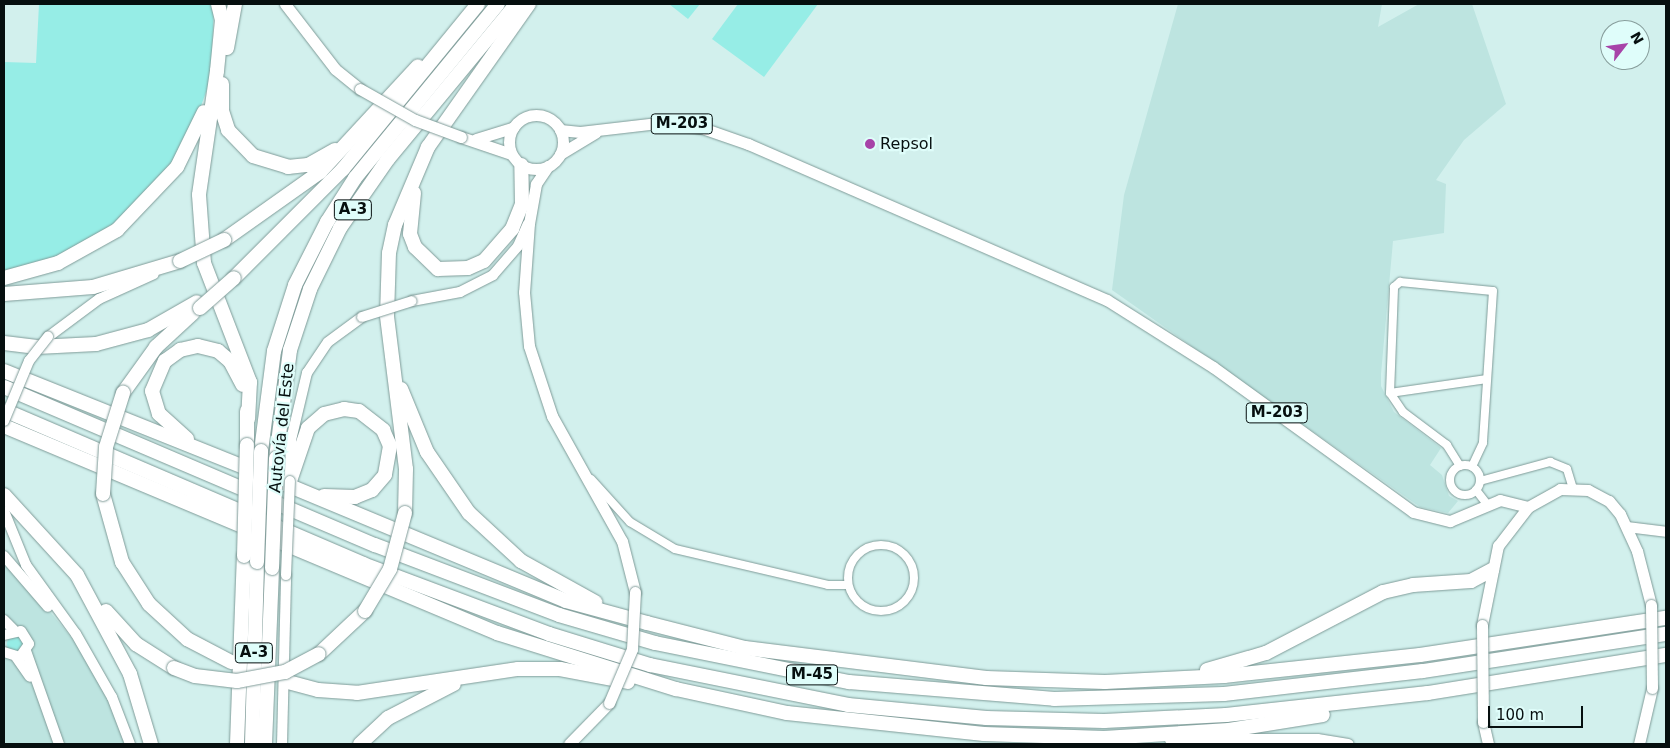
<!DOCTYPE html>
<html>
<head>
<meta charset="utf-8">
<style>
  body { margin:0 }
  #map { position:relative; width:1670px; height:748px; overflow:hidden; background:#d2f0ed; font-family:"DejaVu Sans",sans-serif }
  div>[style] { position:absolute }
  [style*='--x'] { left:calc(var(--x)*1px); top:calc(var(--y)*1px); width:calc(var(--w)*1px); rotate:calc(var(--a)*1deg) }
  .built>* { inset:0; background:#bde4e0 }
  .green>* { inset:0; background:#96ede6 }
  .round { border-radius:50% }
  .roads { filter:drop-shadow(0 0 1px #7f9b98) drop-shadow(0 0 1px #7f9b98) }
  .street>* { height:8px; margin:-4px; padding:0 4px; transform-origin:4px; border-radius:4px; background:#fff }
  .street>.ring { margin:-4px; padding:0; box-sizing:content-box; background:none; border:8px solid #fff; border-radius:50% }
  .secondary>* { height:10px; margin:-5px; padding:0 5px; transform-origin:5px; border-radius:5px; background:#fff }
  .primary>* { height:11px; margin:-5.5px; padding:0 5.5px; transform-origin:5.5px; border-radius:5.5px; background:#fff }
  .primary>.ring { margin:-5.5px; padding:0; box-sizing:content-box; background:none; border:11px solid #fff; border-radius:50% }
  .highway>* { height:14px; margin:-7px; padding:0 7px; transform-origin:7px; border-radius:7px; background:#fff }
  .bridges { filter:drop-shadow(0 0 1px #7f9b98) drop-shadow(0 0 1px #7f9b98) }
  .secondary-bridge>* { height:10px; margin:-5px; padding:0 5px; transform-origin:5px; border-radius:5px; background:#fff }
  .primary-bridge>* { height:11px; margin:-5.5px; padding:0 5.5px; transform-origin:5.5px; border-radius:5.5px; background:#fff }
  .highway-bridge>* { height:14px; margin:-7px; padding:0 7px; transform-origin:7px; border-radius:7px; background:#fff }
  .dots>* { width:14px; height:14px; translate:-50% -50%; box-sizing:border-box; border:2px solid #dffdfa; border-radius:50% }
  span { translate:-50% -50%; white-space:nowrap; text-align:center; line-height:1.15; -webkit-text-stroke:4.5px #dffdfa; paint-order:stroke }
  .shield-label span { padding:1px 4px; background:#dffdfa; border:1px solid; border-radius:4px; -webkit-text-stroke-width:0 }
  .shield-label { font-size:15px; color:#060f0f; font-weight:700 }
  .poi-label { font-size:16px; color:#060f0f }
  .left { translate:0 -50%; text-align:left }
  .street-label { font-size:16px; color:#060f0f }
  .frame { position:absolute; inset:0; border:5px solid #060f0f; pointer-events:none }
  .north { position:absolute; left:1600px; top:20px; width:50px; height:50px; box-sizing:border-box; background:#dffdfa; border:1px solid #889e9c; border-radius:50%; rotate:60deg; font-size:14px; font-weight:700; line-height:20px; text-align:center; color:#060f0f }
  .north::after { content:''; display:block; margin:auto; width:18px; height:22px; background:#a743a8; clip-path:polygon(50% 0,100% 100%,50% 72%,0 100%) }
  .scale { position:absolute; left:1488px; top:706px; width:95px; height:22px; box-sizing:border-box; border:2px solid #060f0f; border-top:0; padding-left:6px; font-size:15px; line-height:18px; white-space:nowrap; color:#060f0f; -webkit-text-stroke:4px #dffdfa; paint-order:stroke }
</style>
</head>
<body>
<div id="map">
  <div class="built">
    <div style="clip-path:polygon(1178px 4px,1382px 4px,1378px 27px,1419px 4px,1472px 4px,1506px 104px,1464px 140px,1436px 180px,1446px 184px,1444px 233px,1393px 241px,1381px 374px,1381px 386px,1394px 412px,1441px 448px,1430px 465px,1442px 475px,1449px 496px,1458px 501px,1448px 513px,1420px 507px,1112px 290px,1124px 195px)"></div>
    <div style="clip-path:polygon(4px 556px,94px 665px,130px 744px,4px 744px)"></div>
  </div>
  <div class="green">
    <div style="clip-path:polygon(39px 4px,214px 4px,211px 78px,201px 106px,173px 161px,125px 216px,58px 259px,4px 273px,4px 62px,36px 63px)"></div>
    <div style="clip-path:polygon(669px 4px,700px 4px,688px 19px)"></div>
    <div style="clip-path:polygon(738px 4px,818px 4px,764px 77px,712px 39px)"></div>
    <div class="round" style="left:7px;top:636px;width:16px;height:16px"></div>
  </div>
  <div class="roads">
    <div class="street">
      <div style="--x:1390;--y:393;--w:98;--a:-8.2"></div>
      <div class="ring" style="left:1450px;top:465px;width:22px;height:22px"></div>
      <div style="--x:1460;--y:466;--w:25;--a:-122"></div>
      <div style="--x:1447;--y:445;--w:55;--a:-143.1"></div>
      <div style="--x:1403;--y:412;--w:23;--a:-124"></div>
      <div style="--x:1390;--y:393;--w:106;--a:-87.8"></div>
      <div style="--x:1394;--y:287;--w:8;--a:-40"></div>
      <div style="--x:1400;--y:282;--w:93;--a:5.5"></div>
      <div style="--x:1493;--y:291;--w:152;--a:93.8"></div>
      <div style="--x:1483;--y:443;--w:26;--a:115"></div>
      <div style="--x:591;--y:479;--w:58;--a:47.8"></div>
      <div style="--x:630;--y:522;--w:52;--a:31"></div>
      <div style="--x:675;--y:549;--w:157;--a:13.2"></div>
      <div style="--x:828;--y:585;--w:20;--a:0"></div>
      <div style="--x:1480;--y:481;--w:73;--a:-15.2"></div>
      <div style="--x:1550;--y:462;--w:18;--a:22"></div>
      <div style="--x:1567;--y:469;--w:21;--a:73"></div>
      <div style="--x:1476;--y:490;--w:18;--a:52"></div>
      <div class="ring" style="left:848px;top:545px;width:58px;height:58px"></div>
    </div>
    <div class="secondary">
      <div style="--x:412;--y:301;--w:49;--a:-10.6"></div>
      <div style="--x:460;--y:292;--w:37;--a:-27"></div>
      <div style="--x:493;--y:275;--w:38;--a:-49"></div>
      <div style="--x:518;--y:246;--w:24;--a:-66"></div>
      <div style="--x:48;--y:337;--w:64;--a:-36.7"></div>
      <div style="--x:99;--y:299;--w:60;--a:-24.4"></div>
      <div style="--x:290;--y:472;--w:32;--a:-88"></div>
      <div style="--x:291;--y:440;--w:69;--a:-76.6"></div>
      <div style="--x:307;--y:373;--w:37;--a:-56"></div>
      <div style="--x:328;--y:342;--w:42;--a:-36.3"></div>
      <div style="--x:4;--y:511;--w:58;--a:67.8"></div>
      <div style="--x:26;--y:565;--w:85;--a:54.1"></div>
      <div style="--x:76;--y:634;--w:73;--a:60.3"></div>
      <div style="--x:112;--y:697;--w:50;--a:69"></div>
      <div style="--x:1627;--y:527;--w:39;--a:7"></div>
      <div style="--x:4;--y:556;--w:67;--a:49.2"></div>
      <div style="--x:4;--y:620;--w:13;--a:45"></div>
      <div style="--x:4;--y:635;--w:17;--a:-13"></div>
      <div style="--x:21;--y:631;--w:15;--a:58"></div>
      <div style="--x:29;--y:644;--w:16;--a:125"></div>
      <div style="--x:20;--y:657;--w:17;--a:-163"></div>
      <div style="--x:26;--y:651;--w:99;--a:70.5"></div>
      <div style="--x:16;--y:657;--w:24;--a:55"></div>
      <div style="--x:282;--y:744;--w:169;--a:-88.6"></div>
    </div>
    <div class="primary">
      <div style="--x:285;--y:4;--w:82;--a:52.4"></div>
      <div style="--x:335;--y:69;--w:32;--a:39"></div>
      <div class="ring" style="left:509px;top:115px;width:43px;height:43px"></div>
      <div style="--x:560;--y:130;--w:20;--a:6"></div>
      <div style="--x:580;--y:132;--w:87;--a:-6.6"></div>
      <div style="--x:666;--y:122;--w:40;--a:10"></div>
      <div style="--x:705;--y:129;--w:46;--a:19.2"></div>
      <div style="--x:748;--y:144;--w:391;--a:23.5"></div>
      <div style="--x:1107;--y:300;--w:125;--a:32.3"></div>
      <div style="--x:1213;--y:367;--w:247;--a:35.9"></div>
      <div style="--x:1413;--y:512;--w:38;--a:14"></div>
      <div style="--x:1450;--y:521;--w:54;--a:-22.8"></div>
      <div style="--x:1500;--y:500;--w:29;--a:14"></div>
      <div style="--x:461;--y:137;--w:53;--a:18.8"></div>
      <div style="--x:476;--y:139;--w:39;--a:-17"></div>
      <div style="--x:560;--y:154;--w:41;--a:-31"></div>
      <div style="--x:548;--y:166;--w:22;--a:124"></div>
      <div style="--x:536;--y:184;--w:40;--a:100"></div>
      <div style="--x:529;--y:223;--w:69;--a:94.1"></div>
      <div style="--x:524;--y:292;--w:54;--a:84.7"></div>
      <div style="--x:529;--y:346;--w:74;--a:71.8"></div>
      <div style="--x:552;--y:416;--w:143;--a:60.8"></div>
      <div style="--x:622;--y:541;--w:53;--a:75.7"></div>
      <div style="--x:1482;--y:625;--w:81;--a:-78.6"></div>
      <div style="--x:1498;--y:546;--w:49;--a:-52.4"></div>
      <div style="--x:1528;--y:507;--w:37;--a:-29"></div>
      <div style="--x:1560;--y:489;--w:28;--a:2"></div>
      <div style="--x:1588;--y:490;--w:24;--a:28"></div>
      <div style="--x:1609;--y:501;--w:17;--a:50"></div>
      <div style="--x:1620;--y:514;--w:41;--a:65.3"></div>
      <div style="--x:1637;--y:551;--w:56;--a:75.5"></div>
      <div style="--x:1483;--y:722;--w:23;--a:77"></div>
      <div style="--x:1170;--y:739;--w:147;--a:0"></div>
      <div style="--x:1317;--y:739;--w:31;--a:9"></div>
      <div style="--x:569;--y:744;--w:57;--a:-45.7"></div>
      <div style="--x:1639;--y:744;--w:57;--a:-76.9"></div>
    </div>
    <div class="highway">
      <div style="--x:218;--y:4;--w:16;--a:76"></div>
      <div style="--x:222;--y:20;--w:51;--a:95.6"></div>
      <div style="--x:217;--y:71;--w:125;--a:98.3"></div>
      <div style="--x:199;--y:195;--w:68;--a:85.8"></div>
      <div style="--x:204;--y:263;--w:128;--a:68.9"></div>
      <div style="--x:250;--y:382;--w:37;--a:93"></div>
      <div style="--x:227;--y:48;--w:45;--a:-79.7"></div>
      <div style="--x:222;--y:84;--w:27;--a:90"></div>
      <div style="--x:222;--y:111;--w:20;--a:72"></div>
      <div style="--x:228;--y:130;--w:36;--a:46"></div>
      <div style="--x:253;--y:156;--w:37;--a:17"></div>
      <div style="--x:288;--y:167;--w:20;--a:-6"></div>
      <div style="--x:308;--y:165;--w:31;--a:-29"></div>
      <div style="--x:414;--y:193;--w:41;--a:95.6"></div>
      <div style="--x:410;--y:234;--w:14;--a:69"></div>
      <div style="--x:415;--y:247;--w:32;--a:44"></div>
      <div style="--x:438;--y:269;--w:30;--a:-2"></div>
      <div style="--x:468;--y:268;--w:17;--a:-24"></div>
      <div style="--x:484;--y:261;--w:43;--a:-48.8"></div>
      <div style="--x:512;--y:229;--w:27;--a:-68"></div>
      <div style="--x:522;--y:204;--w:39;--a:-91"></div>
      <div style="--x:224;--y:240;--w:118;--a:-35.3"></div>
      <div style="--x:320;--y:172;--w:144;--a:-47.2"></div>
      <div style="--x:4;--y:278;--w:56;--a:-15.5"></div>
      <div style="--x:58;--y:263;--w:68;--a:-29.2"></div>
      <div style="--x:117;--y:230;--w:87;--a:-46.4"></div>
      <div style="--x:177;--y:167;--w:61;--a:-63.9"></div>
      <div style="--x:234;--y:278;--w:154;--a:-45"></div>
      <div style="--x:343;--y:169;--w:213;--a:-50.7"></div>
      <div style="--x:4;--y:294;--w:89;--a:-4.5"></div>
      <div style="--x:93;--y:287;--w:91;--a:-16.6"></div>
      <div style="--x:4;--y:343;--w:33;--a:7"></div>
      <div style="--x:37;--y:347;--w:59;--a:-2.9"></div>
      <div style="--x:96;--y:344;--w:54;--a:-15.1"></div>
      <div style="--x:148;--y:330;--w:56;--a:-29.7"></div>
      <div style="--x:4;--y:371;--w:304;--a:21.8"></div>
      <div style="--x:4;--y:387;--w:403;--a:23.1"></div>
      <div style="--x:375;--y:545;--w:197;--a:20.8"></div>
      <div style="--x:559;--y:615;--w:100;--a:16.3"></div>
      <div style="--x:655;--y:643;--w:198;--a:11.4"></div>
      <div style="--x:849;--y:682;--w:206;--a:4.7"></div>
      <div style="--x:1054;--y:699;--w:170;--a:-1.7"></div>
      <div style="--x:1224;--y:694;--w:200;--a:-6.6"></div>
      <div style="--x:1423;--y:671;--w:246;--a:-8.7"></div>
      <div style="--x:401;--y:389;--w:68;--a:67.6"></div>
      <div style="--x:427;--y:452;--w:74;--a:55.5"></div>
      <div style="--x:469;--y:513;--w:71;--a:42.7"></div>
      <div style="--x:521;--y:561;--w:85;--a:29"></div>
      <div style="--x:123;--y:393;--w:57;--a:-54.3"></div>
      <div style="--x:156;--y:347;--w:50;--a:-42.6"></div>
      <div style="--x:4;--y:410;--w:391;--a:23.2"></div>
      <div style="--x:363;--y:564;--w:199;--a:20.6"></div>
      <div style="--x:549;--y:634;--w:106;--a:17.1"></div>
      <div style="--x:650;--y:665;--w:202;--a:11.4"></div>
      <div style="--x:848;--y:705;--w:139;--a:5.4"></div>
      <div style="--x:986;--y:718;--w:118;--a:1.5"></div>
      <div style="--x:1104;--y:721;--w:122;--a:-2.8"></div>
      <div style="--x:1226;--y:715;--w:203;--a:-6.2"></div>
      <div style="--x:1428;--y:693;--w:241;--a:-9.1"></div>
      <div style="--x:4;--y:426;--w:535;--a:22.78"></div>
      <div style="--x:497;--y:633;--w:188;--a:17.4"></div>
      <div style="--x:676;--y:689;--w:114;--a:12.2"></div>
      <div style="--x:787;--y:713;--w:198;--a:6.1"></div>
      <div style="--x:984;--y:734;--w:120;--a:1.9"></div>
      <div style="--x:1104;--y:738;--w:125;--a:-3.7"></div>
      <div style="--x:1229;--y:730;--w:95;--a:-9.1"></div>
      <div style="--x:187;--y:439;--w:38;--a:-138"></div>
      <div style="--x:159;--y:414;--w:24;--a:-107"></div>
      <div style="--x:152;--y:391;--w:33;--a:-67"></div>
      <div style="--x:165;--y:361;--w:19;--a:-36"></div>
      <div style="--x:180;--y:350;--w:18;--a:-13"></div>
      <div style="--x:198;--y:346;--w:21;--a:14"></div>
      <div style="--x:218;--y:351;--w:16;--a:40"></div>
      <div style="--x:230;--y:361;--w:27;--a:62"></div>
      <div style="--x:247;--y:445;--w:34;--a:-90"></div>
      <div style="--x:261;--y:451;--w:101;--a:-82.6"></div>
      <div style="--x:274;--y:351;--w:69;--a:-72.3"></div>
      <div style="--x:295;--y:285;--w:71;--a:-63.1"></div>
      <div style="--x:327;--y:222;--w:52;--a:-57.5"></div>
      <div style="--x:355;--y:178;--w:225;--a:-50.6"></div>
      <div style="--x:276;--y:458;--w:109;--a:-82.6"></div>
      <div style="--x:290;--y:350;--w:64;--a:-71.8"></div>
      <div style="--x:310;--y:289;--w:68;--a:-63.8"></div>
      <div style="--x:340;--y:228;--w:84;--a:-55.2"></div>
      <div style="--x:388;--y:159;--w:201;--a:-50.4"></div>
      <div style="--x:290;--y:481;--w:56;--a:-71.2"></div>
      <div style="--x:308;--y:428;--w:21;--a:-41"></div>
      <div style="--x:324;--y:414;--w:21;--a:-14"></div>
      <div style="--x:344;--y:409;--w:15;--a:8"></div>
      <div style="--x:359;--y:411;--w:31;--a:38"></div>
      <div style="--x:383;--y:430;--w:17;--a:66"></div>
      <div style="--x:390;--y:446;--w:29;--a:100"></div>
      <div style="--x:385;--y:475;--w:20;--a:131"></div>
      <div style="--x:372;--y:490;--w:18;--a:158"></div>
      <div style="--x:355;--y:497;--w:31;--a:-178"></div>
      <div style="--x:285;--y:484;--w:304;--a:22.6"></div>
      <div style="--x:566;--y:601;--w:84;--a:15.2"></div>
      <div style="--x:647;--y:623;--w:101;--a:14.3"></div>
      <div style="--x:745;--y:648;--w:243;--a:7.1"></div>
      <div style="--x:986;--y:678;--w:119;--a:1.9"></div>
      <div style="--x:1105;--y:682;--w:119;--a:-2.9"></div>
      <div style="--x:1224;--y:676;--w:197;--a:-6.1"></div>
      <div style="--x:1420;--y:655;--w:249;--a:-8.6"></div>
      <div style="--x:103;--y:494;--w:71;--a:74.4"></div>
      <div style="--x:122;--y:562;--w:50;--a:57.3"></div>
      <div style="--x:149;--y:604;--w:52;--a:42.6"></div>
      <div style="--x:187;--y:639;--w:50;--a:27.6"></div>
      <div style="--x:4;--y:495;--w:108;--a:47.6"></div>
      <div style="--x:77;--y:575;--w:112;--a:61.8"></div>
      <div style="--x:130;--y:674;--w:73;--a:73.3"></div>
      <div style="--x:405;--y:513;--w:44;--a:-88.7"></div>
      <div style="--x:406;--y:469;--w:154;--a:-97.1"></div>
      <div style="--x:387;--y:316;--w:63;--a:-88.2"></div>
      <div style="--x:389;--y:253;--w:29;--a:-78"></div>
      <div style="--x:395;--y:225;--w:85;--a:-67.1"></div>
      <div style="--x:428;--y:147;--w:175;--a:-54.8"></div>
      <div style="--x:106;--y:611;--w:45;--a:47.7"></div>
      <div style="--x:136;--y:644;--w:45;--a:32.3"></div>
      <div style="--x:319;--y:654;--w:63;--a:-43.1"></div>
      <div style="--x:1207;--y:670;--w:61;--a:-16.1"></div>
      <div style="--x:1266;--y:653;--w:132;--a:-27.5"></div>
      <div style="--x:1383;--y:592;--w:31;--a:-13"></div>
      <div style="--x:1413;--y:585;--w:58;--a:-3.9"></div>
      <div style="--x:1471;--y:581;--w:24;--a:-28"></div>
      <div style="--x:288;--y:682;--w:31;--a:15"></div>
      <div style="--x:318;--y:690;--w:39;--a:4"></div>
      <div style="--x:357;--y:693;--w:163;--a:-8.5"></div>
      <div style="--x:518;--y:669;--w:42;--a:0"></div>
      <div style="--x:560;--y:669;--w:69;--a:10.8"></div>
      <div style="--x:237;--y:744;--w:188;--a:-87.9"></div>
      <div style="--x:252;--y:744;--w:182;--a:-88.4"></div>
      <div style="--x:265;--y:744;--w:176;--a:-87.7"></div>
      <div style="--x:360;--y:744;--w:38;--a:-43"></div>
      <div style="--x:388;--y:718;--w:74;--a:-27.3"></div>
    </div>
  </div>
  <div class="bridges">
    <div class="secondary-bridge">
      <div style="--x:362;--y:317;--w:52;--a:-17.7"></div>
      <div style="--x:4;--y:421;--w:65;--a:-67.4"></div>
      <div style="--x:29;--y:361;--w:31;--a:-52"></div>
      <div style="--x:286;--y:575;--w:94;--a:-87.6"></div>
    </div>
    <div class="primary-bridge">
      <div style="--x:360;--y:89;--w:63;--a:29.4"></div>
      <div style="--x:415;--y:120;--w:49;--a:20.3"></div>
      <div style="--x:1651;--y:605;--w:83;--a:89.3"></div>
      <div style="--x:1482;--y:625;--w:97;--a:89.4"></div>
      <div style="--x:609;--y:703;--w:59;--a:-66.9"></div>
      <div style="--x:632;--y:649;--w:57;--a:-87"></div>
    </div>
    <div class="highway-bridge">
      <div style="--x:180;--y:261;--w:49;--a:-25.5"></div>
      <div style="--x:200;--y:308;--w:45;--a:-41.4"></div>
      <div style="--x:103;--y:494;--w:47;--a:-86.3"></div>
      <div style="--x:106;--y:447;--w:57;--a:-72.5"></div>
      <div style="--x:244;--y:556;--w:111;--a:-88.5"></div>
      <div style="--x:257;--y:562;--w:111;--a:-87.9"></div>
      <div style="--x:272;--y:568;--w:110;--a:-87.9"></div>
      <div style="--x:365;--y:611;--w:49;--a:-59.2"></div>
      <div style="--x:390;--y:569;--w:58;--a:-75"></div>
      <div style="--x:174;--y:668;--w:22;--a:21"></div>
      <div style="--x:195;--y:676;--w:42;--a:6.8"></div>
      <div style="--x:237;--y:681;--w:49;--a:-10.6"></div>
      <div style="--x:285;--y:672;--w:38;--a:-28"></div>
    </div>
  </div>
  <div class="dots">
    <div style="left:870px;top:144px;background:#a743a8"></div>
  </div>
  <div class="shield-label">
    <span style="left:682px;top:124px">M-203</span>
    <span style="left:353px;top:210px">A-3</span>
    <span style="left:1277px;top:413px">M-203</span>
    <span style="left:254px;top:653px">A-3</span>
    <span style="left:812px;top:675px">M-45</span>
  </div>
  <div class="poi-label">
    <span class="left" style="left:880px;top:144px">Repsol</span>
  </div>
  <div class="street-label">
    <span style="left:282px;top:428px;rotate:-84deg">Autovía del Este</span>
  </div>
  <div class="frame"></div>
  <div class="north">N</div>
  <div class="scale">100 m</div>
</div>
</body>
</html>
